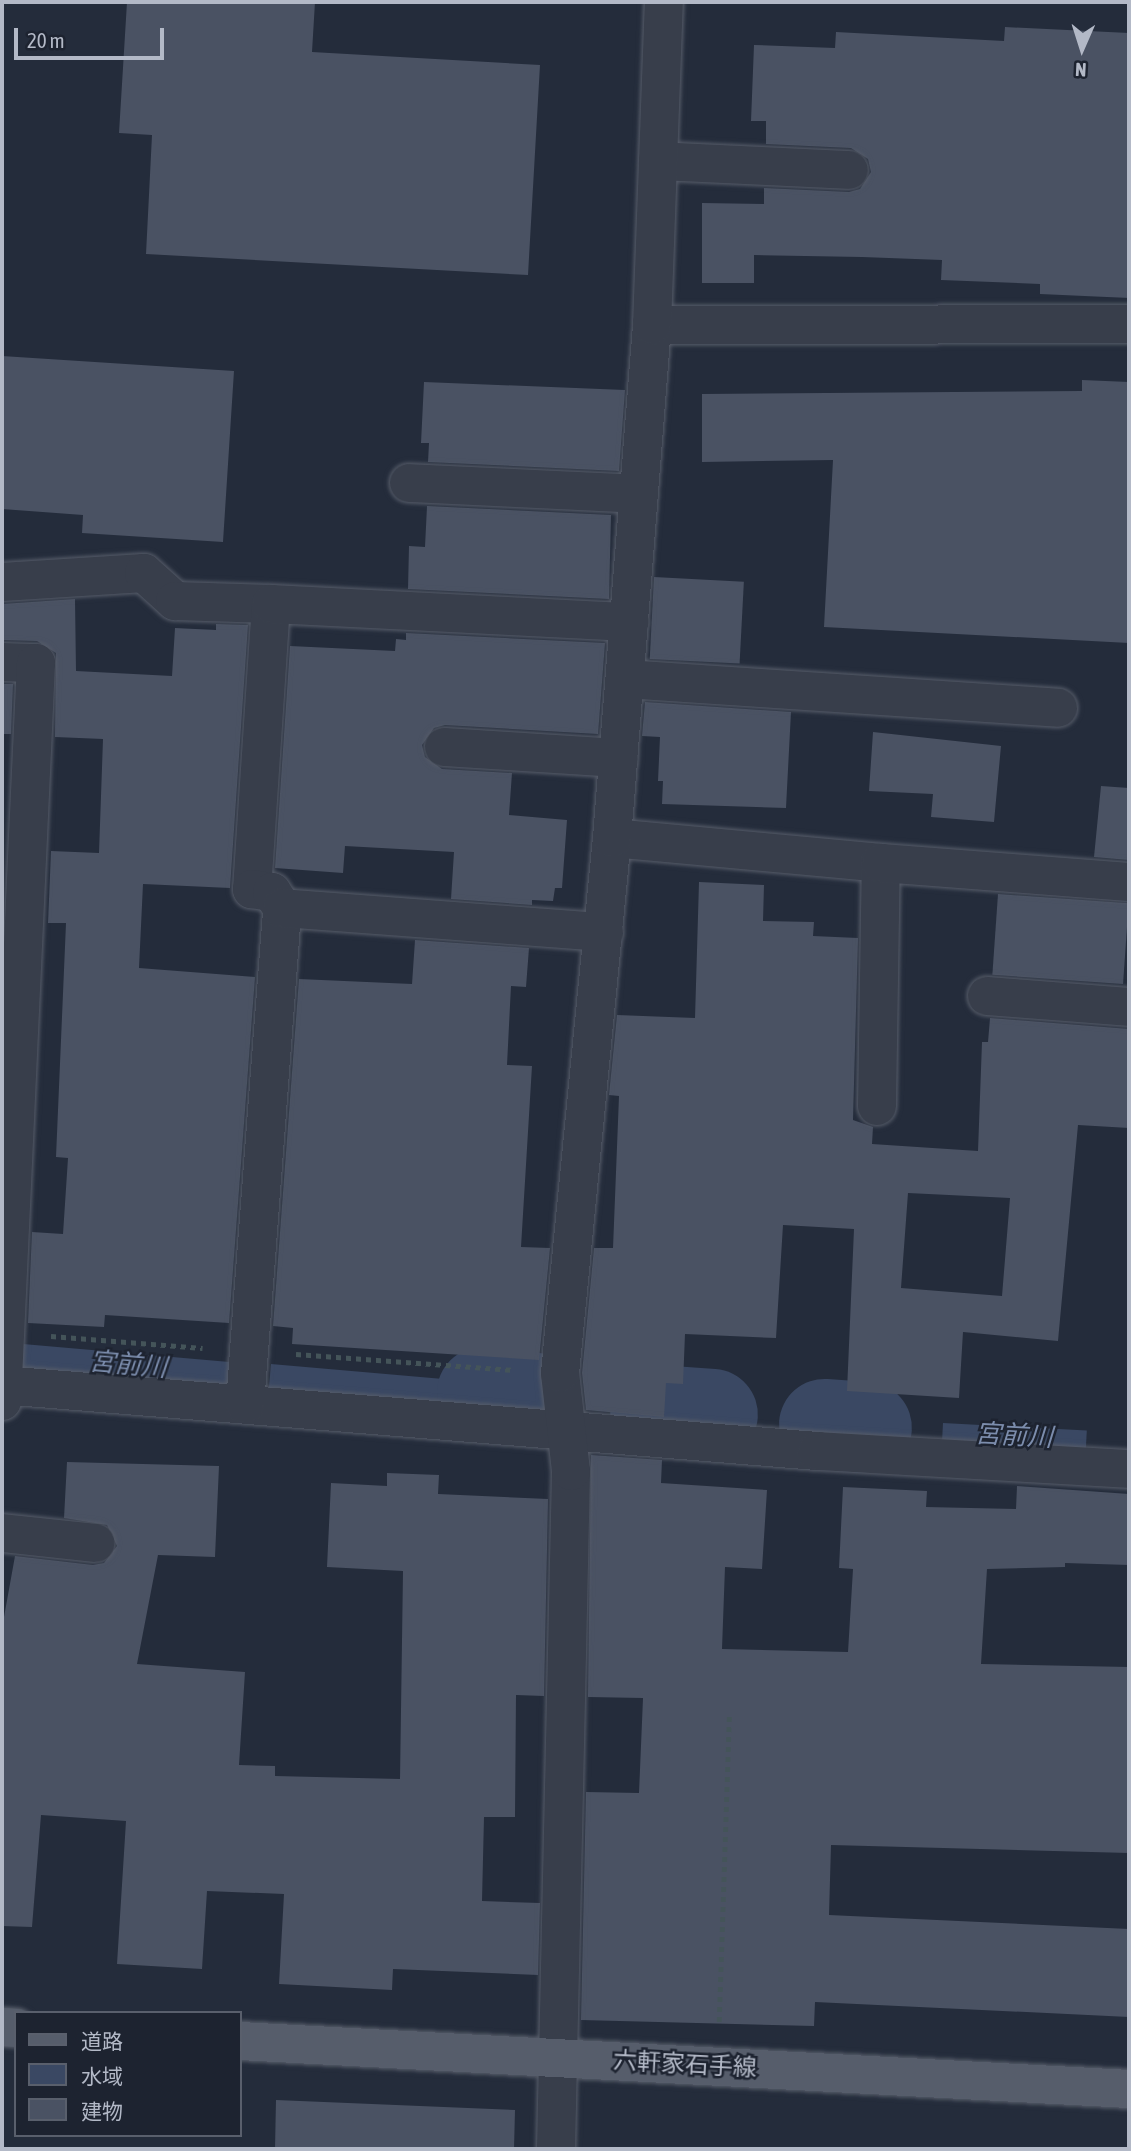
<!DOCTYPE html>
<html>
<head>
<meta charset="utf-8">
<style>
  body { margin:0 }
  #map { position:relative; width:1131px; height:2151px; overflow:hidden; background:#242c3b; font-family:"Asap Condensed","Noto Sans JP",sans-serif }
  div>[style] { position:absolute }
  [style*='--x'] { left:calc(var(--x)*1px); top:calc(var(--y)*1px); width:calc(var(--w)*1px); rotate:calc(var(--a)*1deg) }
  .water>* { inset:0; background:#3a4863; transform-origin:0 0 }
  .river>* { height:91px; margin:-45.5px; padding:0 45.5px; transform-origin:45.5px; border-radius:45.5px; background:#3a4863 }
  .building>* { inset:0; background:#4a5263; transform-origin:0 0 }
  .path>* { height:4.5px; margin-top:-2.25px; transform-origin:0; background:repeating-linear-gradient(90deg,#445459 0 5px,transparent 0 10px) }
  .roads { filter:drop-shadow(0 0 2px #565c69) drop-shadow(0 0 2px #565c69) }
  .minor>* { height:38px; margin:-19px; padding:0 19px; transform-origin:19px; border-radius:19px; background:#383e4b }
  .major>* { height:38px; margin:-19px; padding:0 19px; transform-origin:19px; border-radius:19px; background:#565d6b }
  span { translate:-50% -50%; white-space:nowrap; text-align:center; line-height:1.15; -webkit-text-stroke:5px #1d2330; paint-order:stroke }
  .street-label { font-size:24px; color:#b3b9c7 }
  .water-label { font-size:26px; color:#7c8dad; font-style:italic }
  .frame { position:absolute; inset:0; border:4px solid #b3b9c7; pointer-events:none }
  .legend { position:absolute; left:14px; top:2011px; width:228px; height:126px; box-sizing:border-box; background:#1d2330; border:2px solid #595f6c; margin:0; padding:9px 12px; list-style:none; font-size:21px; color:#b3b9c7 }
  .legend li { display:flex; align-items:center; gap:14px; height:35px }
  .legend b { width:35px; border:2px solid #595f6c }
  .north { position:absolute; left:1047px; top:14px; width:70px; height:70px; -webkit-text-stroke:5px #1d2330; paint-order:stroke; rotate:183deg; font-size:19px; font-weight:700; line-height:28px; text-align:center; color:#b3b9c7 }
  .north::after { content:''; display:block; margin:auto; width:24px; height:32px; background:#b3b9c7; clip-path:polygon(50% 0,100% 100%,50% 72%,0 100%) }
  .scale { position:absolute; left:14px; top:28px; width:150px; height:32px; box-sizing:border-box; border:4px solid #b3b9c7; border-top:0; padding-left:9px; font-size:21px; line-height:24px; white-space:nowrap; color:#b3b9c7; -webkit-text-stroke:5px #1d2330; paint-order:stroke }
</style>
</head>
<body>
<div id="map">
  <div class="water">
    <div style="left:23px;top:1344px;width:213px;height:25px;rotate:5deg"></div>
    <div style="left:271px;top:1364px;width:173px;height:25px;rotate:5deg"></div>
    <div style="left:943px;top:1423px;width:144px;height:20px;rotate:3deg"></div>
  </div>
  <div class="river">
    <div style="--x:482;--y:1392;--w:54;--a:6.3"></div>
    <div style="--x:655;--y:1410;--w:57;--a:4"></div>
    <div style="--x:824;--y:1424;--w:42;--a:4.1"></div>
  </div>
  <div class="building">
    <div style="clip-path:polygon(127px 2px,315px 2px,312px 52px,540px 65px,528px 275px,146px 254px,152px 135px,119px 133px)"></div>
    <div style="clip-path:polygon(1005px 27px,1129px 33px,1129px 298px,1040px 294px,1040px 284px,941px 280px,942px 260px,862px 257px,754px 255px,754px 283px,702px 283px,702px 203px,764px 204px,764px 188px,849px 192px,860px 189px,871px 172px,868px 159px,851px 148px,766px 144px,766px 121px,751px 121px,754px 45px,835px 48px,836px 32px,1004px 41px)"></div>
    <div style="clip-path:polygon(2px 356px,234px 371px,223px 542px,82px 533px,83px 515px,2px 509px)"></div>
    <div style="clip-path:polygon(1082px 380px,1129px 382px,1129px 643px,824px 627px,833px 460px,702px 462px,702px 394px,1082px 391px)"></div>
    <div style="clip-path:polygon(424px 382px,625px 390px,619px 471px,428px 462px,429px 443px,421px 443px)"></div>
    <div style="clip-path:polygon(427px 506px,611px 515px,609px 599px,408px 589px,409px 546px,425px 547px)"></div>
    <div style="left:654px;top:577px;width:90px;height:82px;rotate:3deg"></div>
    <div style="clip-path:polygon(75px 599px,76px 671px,172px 676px,175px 628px,216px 630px,216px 624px,248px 625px,230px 888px,143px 884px,139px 968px,255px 977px,229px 1323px,105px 1315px,104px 1327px,28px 1323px,32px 1232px,63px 1234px,68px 1158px,56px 1157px,66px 923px,48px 923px,51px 851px,99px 853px,103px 739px,55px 737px,56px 653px,37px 641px,2px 640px,2px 604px)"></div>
    <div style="clip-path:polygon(406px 633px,605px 643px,598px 734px,445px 725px,434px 728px,422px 745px,425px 757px,442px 769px,512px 773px,509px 815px,567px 820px,562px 888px,555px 888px,553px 901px,532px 900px,532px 905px,451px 899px,454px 852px,345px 846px,343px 873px,275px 868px,290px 646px,395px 651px,396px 639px,406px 640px)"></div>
    <div style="clip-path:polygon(2px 684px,13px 684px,11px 734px,2px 734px)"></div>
    <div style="clip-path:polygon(645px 702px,791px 712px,786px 808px,662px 804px,663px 781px,658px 781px,660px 737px,642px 736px)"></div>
    <div style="clip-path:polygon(873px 732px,1001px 746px,994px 822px,931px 817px,933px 794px,869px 791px)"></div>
    <div style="clip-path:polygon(1101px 786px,1129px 788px,1129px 860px,1094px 857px)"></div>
    <div style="clip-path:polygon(evenodd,699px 882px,764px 885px,763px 921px,814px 922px,813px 936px,858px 938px,853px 1120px,873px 1127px,872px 1144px,978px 1151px,982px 1042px,988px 1042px,990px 1018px,1129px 1029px,1129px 1128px,1078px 1125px,1058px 1341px,963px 1332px,959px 1398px,847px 1391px,854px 1229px,783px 1225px,776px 1338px,685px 1334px,683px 1384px,666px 1383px,664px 1417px,586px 1410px,582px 1373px,594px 1248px,613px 1248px,619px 1096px,609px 1095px,617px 1015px,695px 1018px,699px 882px,908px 1193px,1010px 1198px,1002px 1296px,901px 1288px,908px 1193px)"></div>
    <div style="left:998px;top:894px;width:131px;height:81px;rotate:4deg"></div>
    <div style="clip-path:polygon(415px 940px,529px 948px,526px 987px,511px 986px,507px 1065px,532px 1066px,521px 1247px,550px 1248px,539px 1360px,292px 1344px,293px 1328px,273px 1326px,299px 979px,412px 984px)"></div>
    <div style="clip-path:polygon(591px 1455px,662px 1460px,661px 1483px,767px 1490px,762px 1569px,725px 1567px,722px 1649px,848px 1652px,853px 1569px,839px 1568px,843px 1487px,927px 1491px,926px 1507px,1016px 1509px,1017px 1486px,1129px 1494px,1129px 1565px,1065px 1563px,1065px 1567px,987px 1569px,981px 1664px,1129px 1667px,1129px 1853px,831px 1845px,829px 1915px,1129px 1929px,1129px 2017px,815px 2002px,814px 2026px,581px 2020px,586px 1792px,639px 1793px,643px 1698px,588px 1697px)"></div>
    <div style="clip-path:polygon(67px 1462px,219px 1466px,215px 1557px,158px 1555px,137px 1664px,245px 1672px,239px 1765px,275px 1766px,275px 1776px,400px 1779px,403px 1571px,327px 1567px,331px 1483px,387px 1486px,387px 1473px,439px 1475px,438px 1494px,548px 1499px,544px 1696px,516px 1695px,515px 1817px,484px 1817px,482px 1901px,540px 1903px,538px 1975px,393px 1969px,392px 1990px,279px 1984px,284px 1894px,207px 1891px,202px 1969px,117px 1964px,126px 1821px,41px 1815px,32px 1927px,2px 1926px,2px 1628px,15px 1556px,93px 1565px,104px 1563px,117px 1546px,107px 1525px,64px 1518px)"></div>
    <div style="clip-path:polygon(276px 2100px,515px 2110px,514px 2149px,275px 2149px)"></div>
  </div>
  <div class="path">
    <div style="--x:51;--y:1336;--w:152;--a:4.5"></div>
    <div style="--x:296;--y:1354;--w:219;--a:4.2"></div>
    <div style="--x:719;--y:2022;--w:307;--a:-88.1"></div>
  </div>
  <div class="roads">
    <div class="minor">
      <div style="--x:658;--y:161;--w:191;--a:2.7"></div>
      <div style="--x:652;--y:325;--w:477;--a:-0.1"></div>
      <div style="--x:409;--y:483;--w:230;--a:2.7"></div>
      <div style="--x:2;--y:582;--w:142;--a:-3.6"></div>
      <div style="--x:144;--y:573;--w:42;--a:42.1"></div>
      <div style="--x:175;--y:601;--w:96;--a:1.8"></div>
      <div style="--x:271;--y:604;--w:286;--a:93.8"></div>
      <div style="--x:252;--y:889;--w:20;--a:9"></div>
      <div style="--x:272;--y:892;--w:19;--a:58"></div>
      <div style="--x:271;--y:604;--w:359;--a:2.9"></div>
      <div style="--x:2;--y:662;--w:34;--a:2"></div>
      <div style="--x:36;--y:663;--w:739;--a:92.64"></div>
      <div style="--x:625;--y:679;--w:434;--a:3.8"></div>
      <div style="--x:444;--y:747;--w:175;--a:3.6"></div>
      <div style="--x:612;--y:838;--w:270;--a:5.3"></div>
      <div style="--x:987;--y:996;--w:142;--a:4.4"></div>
      <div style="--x:877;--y:1106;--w:243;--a:-89.1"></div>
      <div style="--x:881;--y:863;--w:249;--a:4.4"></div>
      <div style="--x:2;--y:1385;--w:818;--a:4.63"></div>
      <div style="--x:817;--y:1451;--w:313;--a:3.3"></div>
      <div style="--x:245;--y:1404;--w:497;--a:-85.7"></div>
      <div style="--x:282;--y:908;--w:323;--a:4.3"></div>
      <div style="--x:2;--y:1533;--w:94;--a:6.1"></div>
      <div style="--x:556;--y:2149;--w:678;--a:-88.73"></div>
      <div style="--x:571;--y:1471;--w:99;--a:-96.4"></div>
      <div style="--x:560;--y:1373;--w:538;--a:-84.45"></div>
      <div style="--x:612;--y:838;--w:515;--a:-85.54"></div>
      <div style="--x:652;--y:325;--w:323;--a:-87.9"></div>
    </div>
    <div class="major">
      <div style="--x:2;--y:2027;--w:14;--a:4"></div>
      <div style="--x:240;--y:2041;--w:890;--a:3.09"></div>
    </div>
  </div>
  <div class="street-label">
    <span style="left:685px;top:2064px;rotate:3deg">六軒家石手線</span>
  </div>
  <div class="water-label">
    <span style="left:128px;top:1365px;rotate:5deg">宮前川</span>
    <span style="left:1014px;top:1436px;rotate:3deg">宮前川</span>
  </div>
  <div class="frame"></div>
  <ul class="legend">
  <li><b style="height:9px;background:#565d6b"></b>道路</li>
  <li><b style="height:19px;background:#3a4863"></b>水域</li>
  <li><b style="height:19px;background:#4a5263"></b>建物</li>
  </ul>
  <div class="north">N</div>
  <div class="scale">20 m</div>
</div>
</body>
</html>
